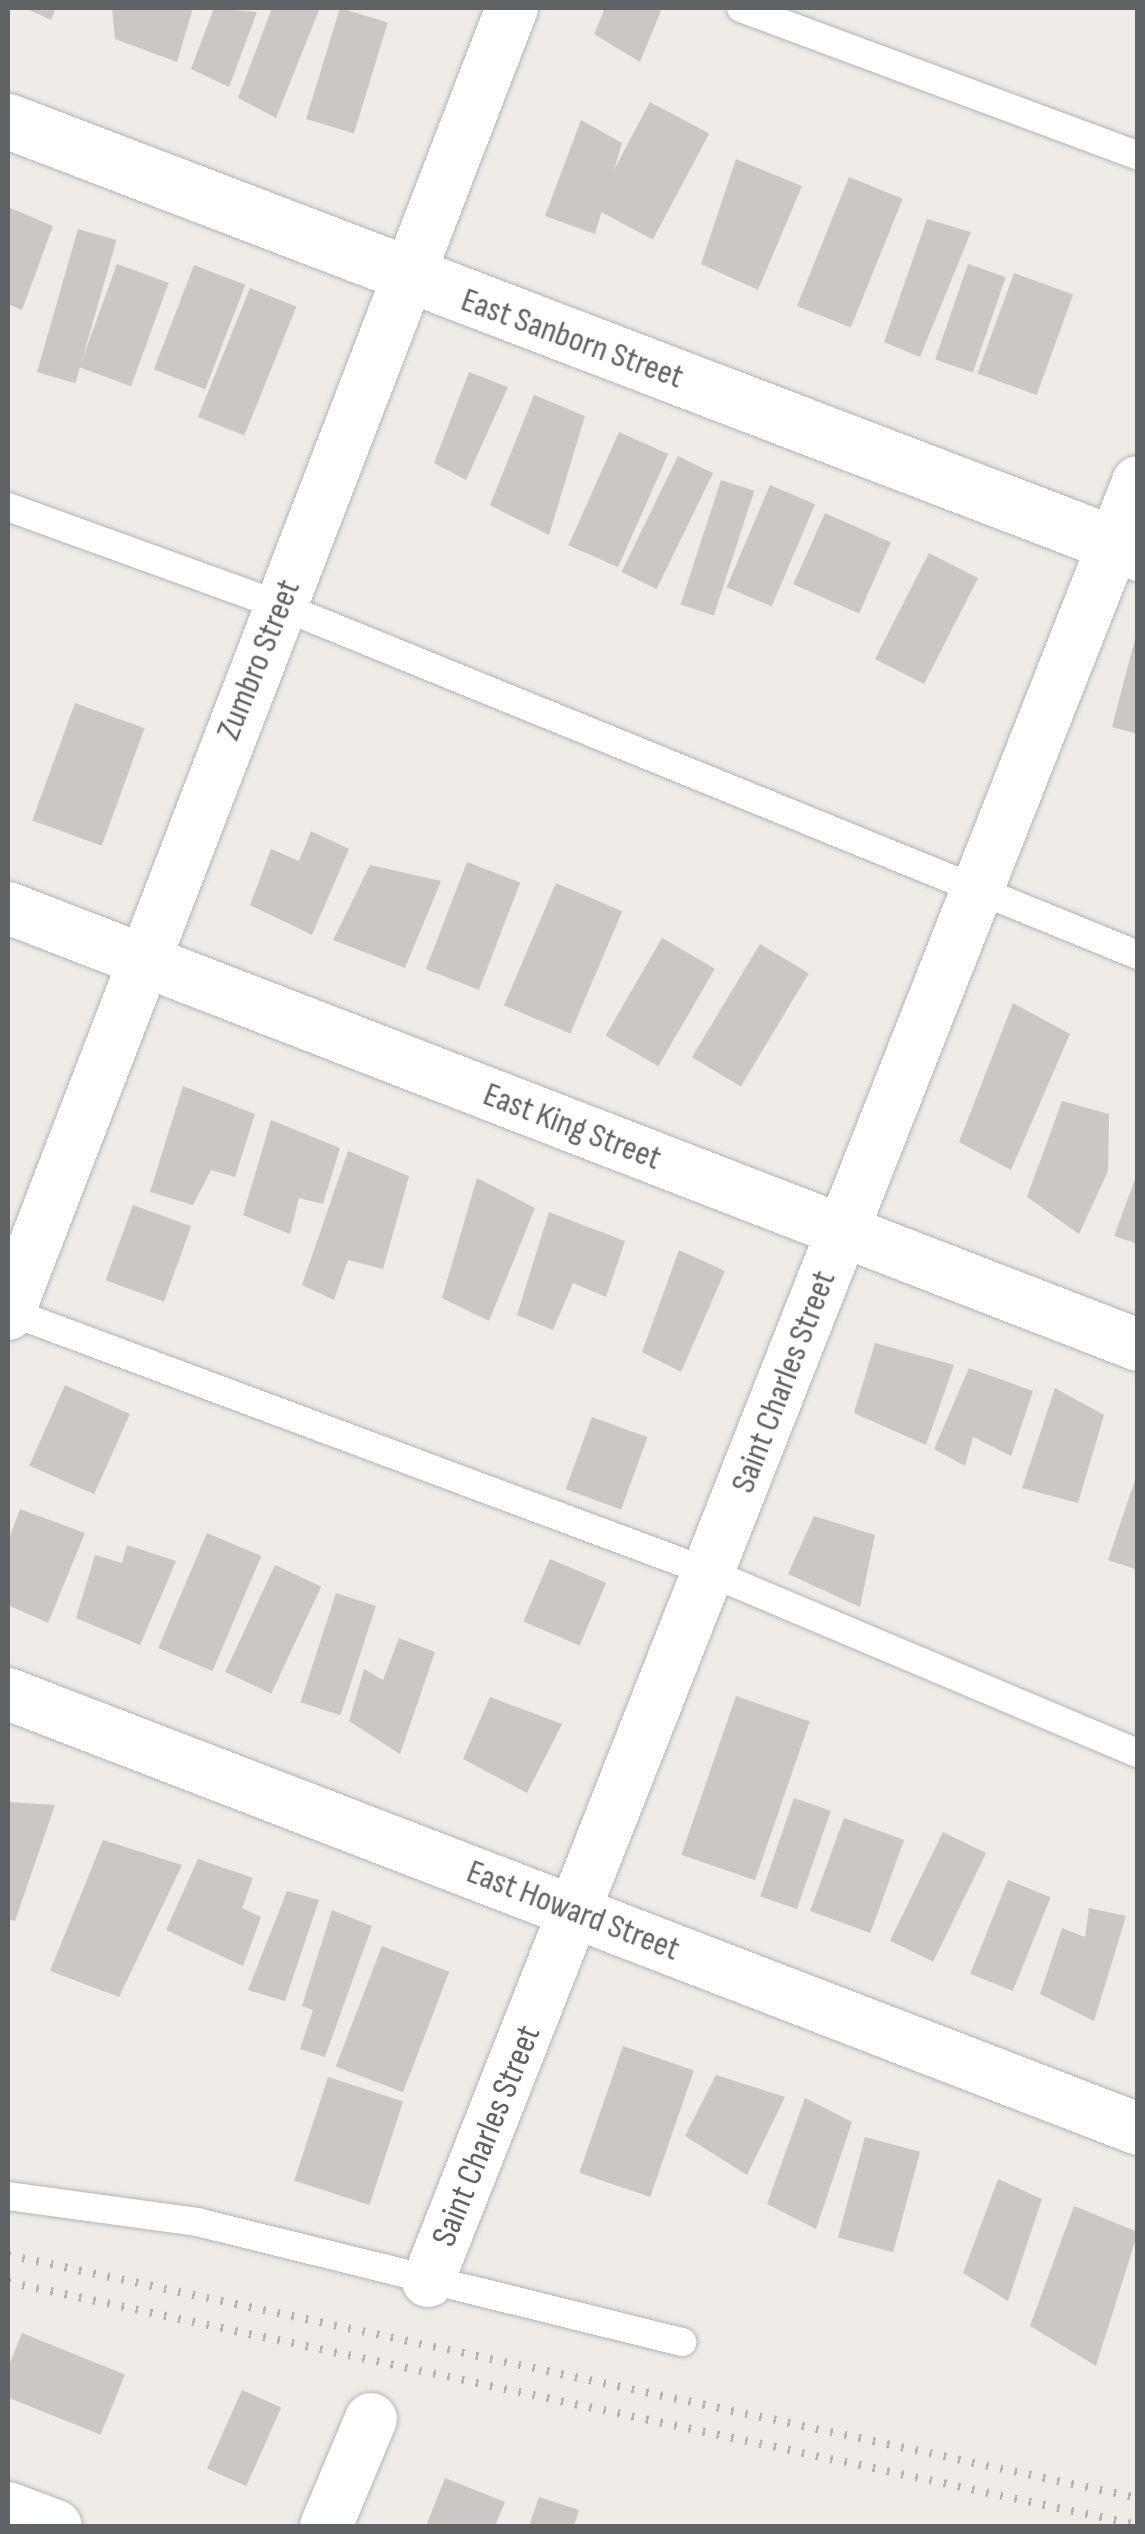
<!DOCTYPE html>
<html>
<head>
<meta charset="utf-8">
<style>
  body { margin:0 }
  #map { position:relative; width:1145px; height:2534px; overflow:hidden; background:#efece7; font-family:"Sofia Sans Condensed",sans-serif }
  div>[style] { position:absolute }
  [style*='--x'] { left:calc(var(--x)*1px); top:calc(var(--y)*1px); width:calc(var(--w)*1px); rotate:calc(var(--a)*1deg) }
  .building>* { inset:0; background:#cbc7c4; transform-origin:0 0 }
  .roads { filter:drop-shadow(0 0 2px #b2b5b8) drop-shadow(0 0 2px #b2b5b8) }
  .lane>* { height:28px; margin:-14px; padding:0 14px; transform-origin:14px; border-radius:14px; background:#fff }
  .street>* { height:52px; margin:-26px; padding:0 26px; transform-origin:26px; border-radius:26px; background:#fff }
  .secondary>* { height:55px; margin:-27.5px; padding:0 27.5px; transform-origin:27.5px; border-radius:27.5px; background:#fff }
  .rail>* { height:8px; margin-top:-4px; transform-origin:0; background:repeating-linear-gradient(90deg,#b3b4b4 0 2.5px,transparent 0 14.5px) }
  span { translate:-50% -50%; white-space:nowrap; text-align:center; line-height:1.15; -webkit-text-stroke:8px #fff; paint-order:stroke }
  .street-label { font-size:35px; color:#5f6366 }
  .frame { position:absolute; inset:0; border:10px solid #5f6366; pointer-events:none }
</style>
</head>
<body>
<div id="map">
  <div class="building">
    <div style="clip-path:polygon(25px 8px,56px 8px,51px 20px)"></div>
    <div style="clip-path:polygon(112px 8px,193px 8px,177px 62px,115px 39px)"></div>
    <div style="clip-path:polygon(214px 8px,257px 12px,229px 87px,191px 69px)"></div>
    <div style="clip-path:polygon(272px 8px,319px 10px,276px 118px,238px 98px)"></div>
    <div style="left:340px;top:8px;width:50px;height:116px;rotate:17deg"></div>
    <div style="clip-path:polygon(605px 8px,662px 8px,640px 62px,594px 34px)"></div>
    <div style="left:650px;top:102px;width:67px;height:120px;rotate:28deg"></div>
    <div style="clip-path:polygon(581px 120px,622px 143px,595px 234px,545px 216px)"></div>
    <div style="clip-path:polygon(736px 159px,802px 186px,758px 290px,701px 264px)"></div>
    <div style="left:849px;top:177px;width:58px;height:139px;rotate:22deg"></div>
    <div style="clip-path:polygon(8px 207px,53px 226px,22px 310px,8px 304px)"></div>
    <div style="clip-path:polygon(927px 219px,971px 232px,920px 357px,884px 342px)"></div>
    <div style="left:78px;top:229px;width:40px;height:149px;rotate:16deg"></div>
    <div style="left:117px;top:264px;width:55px;height:110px;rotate:20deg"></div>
    <div style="left:968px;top:264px;width:40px;height:101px;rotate:19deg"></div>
    <div style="left:194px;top:265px;width:55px;height:112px;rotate:21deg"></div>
    <div style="left:1014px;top:273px;width:63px;height:107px;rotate:20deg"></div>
    <div style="left:250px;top:288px;width:50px;height:139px;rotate:22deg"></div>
    <div style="clip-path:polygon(469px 372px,508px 387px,466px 480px,434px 463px)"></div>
    <div style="clip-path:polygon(534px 395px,585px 416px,549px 535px,490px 505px)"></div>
    <div style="left:619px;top:432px;width:54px;height:124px;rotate:24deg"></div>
    <div style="left:678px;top:456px;width:39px;height:129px;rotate:26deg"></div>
    <div style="left:721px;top:480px;width:35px;height:131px;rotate:18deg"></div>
    <div style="left:770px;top:485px;width:49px;height:111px;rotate:23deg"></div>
    <div style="left:825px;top:513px;width:72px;height:78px;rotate:24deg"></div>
    <div style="left:929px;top:553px;width:55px;height:119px;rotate:27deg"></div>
    <div style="clip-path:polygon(1136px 635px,1138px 635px,1138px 734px,1112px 727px)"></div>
    <div style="left:75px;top:703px;width:74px;height:125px;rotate:20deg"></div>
    <div style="clip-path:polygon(311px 831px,349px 849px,312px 935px,250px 905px,271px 849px,299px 861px)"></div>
    <div style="left:467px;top:862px;width:57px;height:115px;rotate:21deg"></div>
    <div style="clip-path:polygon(370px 865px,441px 881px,405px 968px,333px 940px)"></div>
    <div style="left:556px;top:883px;width:72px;height:133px;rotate:23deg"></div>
    <div style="left:662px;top:938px;width:61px;height:113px;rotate:30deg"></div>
    <div style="left:760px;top:944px;width:57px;height:132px;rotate:31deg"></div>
    <div style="clip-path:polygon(1013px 1003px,1070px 1034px,1011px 1170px,959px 1142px)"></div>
    <div style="clip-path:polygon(183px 1086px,255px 1114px,235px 1177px,211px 1170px,193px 1205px,150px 1192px)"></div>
    <div style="clip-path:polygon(1062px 1101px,1109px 1114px,1108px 1171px,1079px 1234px,1027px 1197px)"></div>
    <div style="clip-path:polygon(271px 1120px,340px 1148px,323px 1204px,299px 1198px,290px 1234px,243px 1215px)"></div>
    <div style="clip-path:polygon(348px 1151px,409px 1176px,383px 1269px,348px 1260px,334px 1300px,302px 1285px)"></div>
    <div style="clip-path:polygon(1137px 1174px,1138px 1175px,1138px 1244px,1114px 1236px)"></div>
    <div style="clip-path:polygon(477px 1178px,535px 1208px,489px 1321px,442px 1298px)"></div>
    <div style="left:133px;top:1205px;width:62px;height:80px;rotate:20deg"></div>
    <div style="clip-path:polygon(549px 1212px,625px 1241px,606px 1297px,573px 1283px,553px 1330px,517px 1315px)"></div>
    <div style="clip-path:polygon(679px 1250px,725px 1271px,681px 1372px,642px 1352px)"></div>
    <div style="clip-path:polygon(875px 1343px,954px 1365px,926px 1445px,854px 1413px)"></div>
    <div style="clip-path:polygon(969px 1368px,1033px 1391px,1011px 1456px,973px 1437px,965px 1466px,934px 1449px)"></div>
    <div style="left:65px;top:1385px;width:71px;height:88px;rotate:24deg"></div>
    <div style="clip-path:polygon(1055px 1388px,1104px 1415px,1078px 1503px,1022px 1488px)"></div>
    <div style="left:592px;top:1417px;width:59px;height:77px;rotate:20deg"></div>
    <div style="clip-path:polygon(1137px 1474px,1138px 1474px,1138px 1570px,1108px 1560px)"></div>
    <div style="clip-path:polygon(20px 1509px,85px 1533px,48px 1623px,8px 1605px,8px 1541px)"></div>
    <div style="clip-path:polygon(814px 1516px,875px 1535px,860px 1607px,788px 1574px)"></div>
    <div style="left:207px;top:1533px;width:59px;height:125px;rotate:23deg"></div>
    <div style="clip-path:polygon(127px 1545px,176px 1561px,140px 1645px,76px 1618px,95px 1555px,122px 1563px)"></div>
    <div style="left:550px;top:1559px;width:61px;height:68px;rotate:23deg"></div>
    <div style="left:275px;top:1565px;width:51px;height:118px;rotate:25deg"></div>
    <div style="left:336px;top:1593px;width:42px;height:115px;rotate:18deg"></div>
    <div style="clip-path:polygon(399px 1638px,435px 1652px,400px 1754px,349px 1721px,364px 1669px,383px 1680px)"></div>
    <div style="left:736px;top:1696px;width:78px;height:168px;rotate:19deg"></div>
    <div style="clip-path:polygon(490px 1697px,562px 1724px,527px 1793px,463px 1759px)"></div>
    <div style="left:794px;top:1798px;width:39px;height:104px;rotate:19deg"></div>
    <div style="clip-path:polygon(8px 1802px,55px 1805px,15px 1921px,8px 1919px)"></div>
    <div style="left:844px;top:1818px;width:64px;height:99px;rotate:20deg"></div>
    <div style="left:943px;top:1832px;width:48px;height:121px;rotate:26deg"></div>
    <div style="clip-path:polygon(103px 1840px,182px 1865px,119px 1997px,50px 1971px)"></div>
    <div style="clip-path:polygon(198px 1859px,253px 1878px,242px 1908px,261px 1917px,243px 1966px,166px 1930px)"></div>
    <div style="left:1008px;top:1880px;width:46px;height:101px;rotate:22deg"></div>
    <div style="clip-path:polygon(287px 1891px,319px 1900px,285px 2001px,248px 1990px)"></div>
    <div style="clip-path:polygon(1089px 1908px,1126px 1916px,1094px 2021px,1040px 1994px,1062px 1928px,1085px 1937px)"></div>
    <div style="clip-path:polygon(332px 1910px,372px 1926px,325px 2057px,300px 2049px,313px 2010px,302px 2006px)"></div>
    <div style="left:382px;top:1946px;width:72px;height:129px;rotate:21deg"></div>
    <div style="left:623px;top:2046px;width:75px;height:134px;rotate:19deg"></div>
    <div style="clip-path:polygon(716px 2075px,785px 2097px,747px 2175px,685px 2136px)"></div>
    <div style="left:328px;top:2077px;width:79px;height:109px;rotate:18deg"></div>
    <div style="clip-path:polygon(805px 2098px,852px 2122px,816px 2229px,767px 2204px)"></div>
    <div style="left:865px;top:2137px;width:57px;height:104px;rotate:15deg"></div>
    <div style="clip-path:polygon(998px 2179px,1042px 2199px,1008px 2301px,963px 2273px)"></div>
    <div style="clip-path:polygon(1074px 2206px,1138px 2232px,1096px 2366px,1030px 2326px)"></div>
    <div style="left:22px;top:2333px;width:111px;height:65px;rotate:22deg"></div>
    <div style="left:242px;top:2390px;width:43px;height:86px;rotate:24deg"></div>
    <div style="clip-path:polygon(445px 2478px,505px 2502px,495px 2526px,426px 2526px)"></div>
    <div style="clip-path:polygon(539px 2497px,579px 2510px,574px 2526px,529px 2526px)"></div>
  </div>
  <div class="roads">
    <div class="lane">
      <div style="--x:741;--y:8;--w:424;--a:20.4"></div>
      <div style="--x:8;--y:507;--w:290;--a:19.9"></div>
      <div style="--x:281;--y:606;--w:925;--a:22.16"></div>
      <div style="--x:8;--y:1311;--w:750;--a:20.44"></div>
      <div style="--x:711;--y:1573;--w:463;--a:22.9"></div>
      <div style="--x:8;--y:2196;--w:191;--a:7.8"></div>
      <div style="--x:197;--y:2222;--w:500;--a:13.9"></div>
    </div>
    <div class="street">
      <div style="--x:8;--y:908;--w:1212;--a:21.14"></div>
      <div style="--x:8;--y:1314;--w:1400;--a:-68.9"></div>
      <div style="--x:8;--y:1694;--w:1211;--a:21.05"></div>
      <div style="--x:428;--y:2281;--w:1934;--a:-68.46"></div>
      <div style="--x:8;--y:2508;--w:51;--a:20.6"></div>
      <div style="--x:326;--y:2526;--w:116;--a:-67.2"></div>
    </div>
    <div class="secondary">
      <div style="--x:8;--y:121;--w:1210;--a:20.92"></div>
    </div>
  </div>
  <div class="rail">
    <div style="--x:8;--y:2255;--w:1156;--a:12.14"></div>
    <div style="--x:8;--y:2282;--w:1156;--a:12.14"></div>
  </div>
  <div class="street-label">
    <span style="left:572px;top:339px;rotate:20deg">East Sanborn Street</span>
    <span style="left:259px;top:660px;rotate:-68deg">Zumbro Street</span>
    <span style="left:572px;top:1127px;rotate:21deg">East King Street</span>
    <span style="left:784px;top:1382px;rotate:-69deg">Saint Charles Street</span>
    <span style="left:573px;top:1911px;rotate:21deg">East Howard Street</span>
    <span style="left:487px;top:2136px;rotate:-68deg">Saint Charles Street</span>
  </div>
  <div class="frame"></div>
</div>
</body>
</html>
